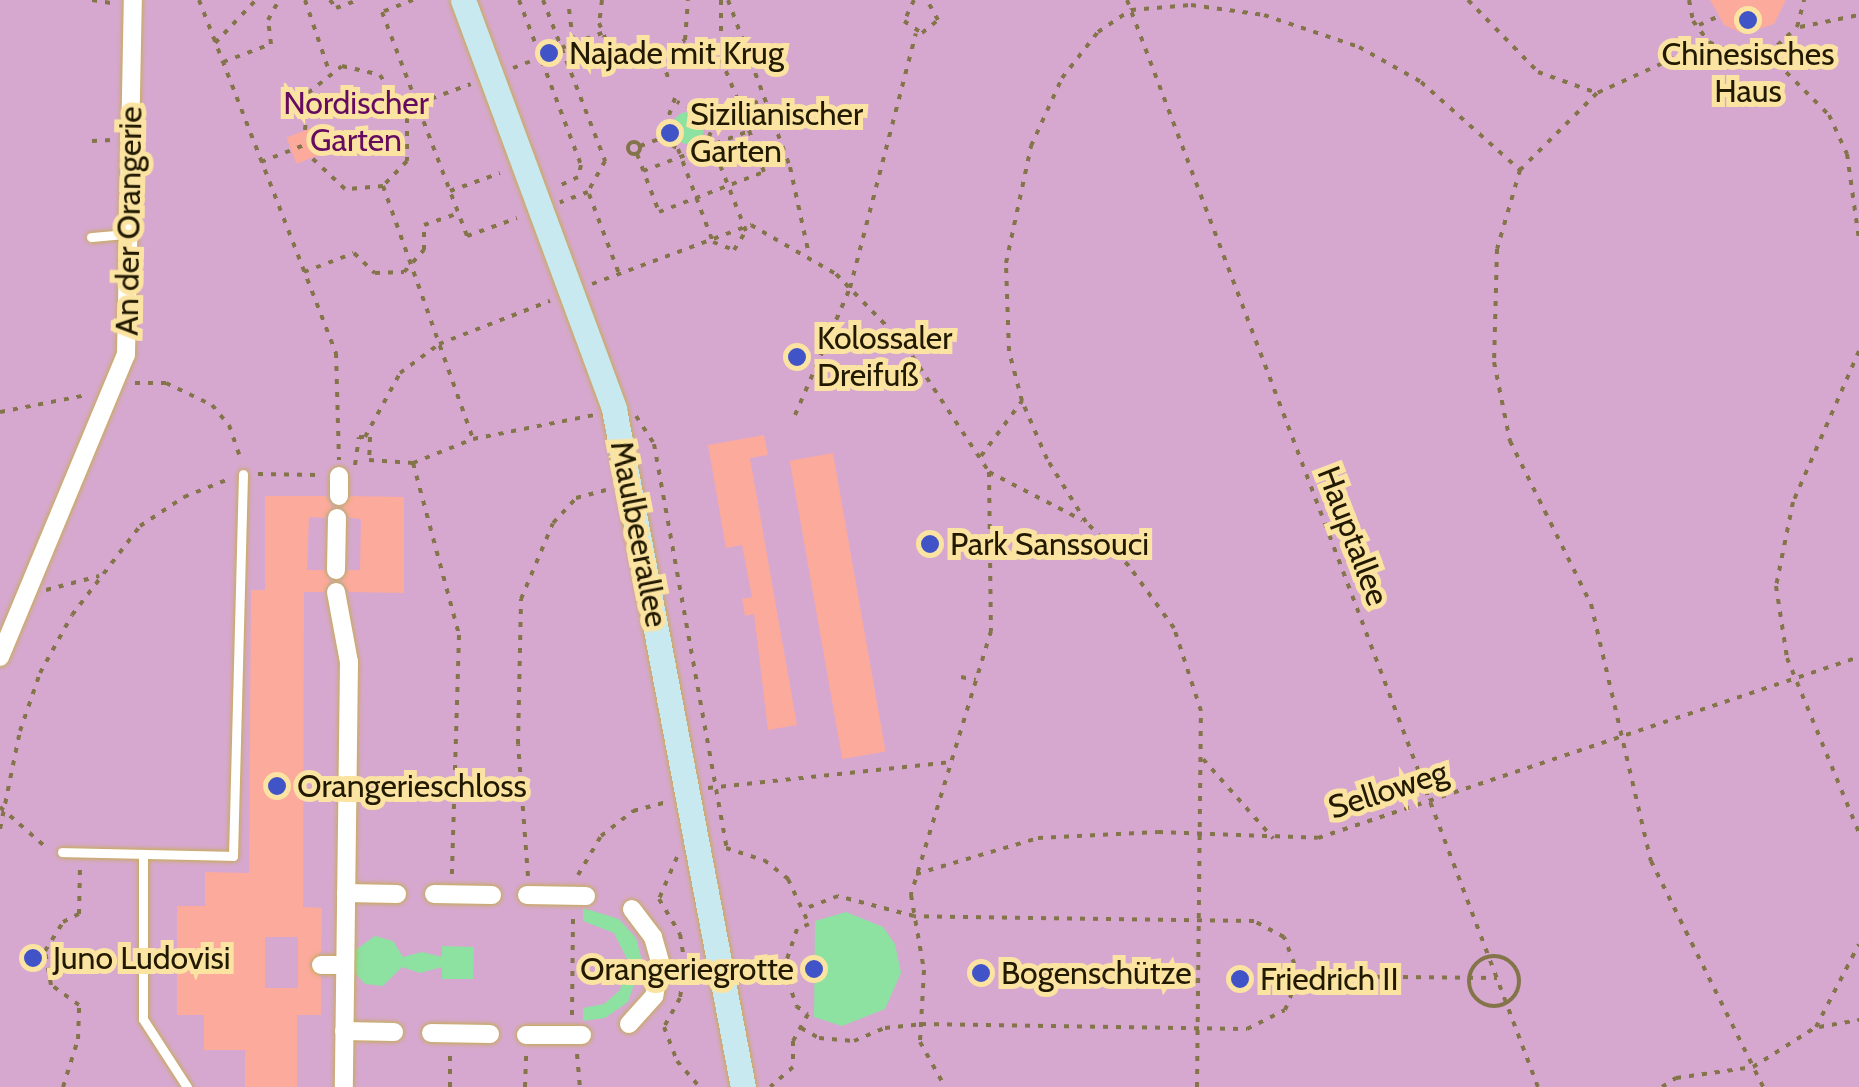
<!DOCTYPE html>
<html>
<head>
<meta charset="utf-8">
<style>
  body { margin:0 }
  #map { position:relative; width:1859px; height:1087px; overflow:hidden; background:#fbe3a2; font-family:Cabin,sans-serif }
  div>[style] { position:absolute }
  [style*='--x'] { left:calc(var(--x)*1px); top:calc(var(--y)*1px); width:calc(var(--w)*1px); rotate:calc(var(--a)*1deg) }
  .green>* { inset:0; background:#d6a8d0; transform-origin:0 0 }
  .water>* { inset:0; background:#8de1a1 }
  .round { border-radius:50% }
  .building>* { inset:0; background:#fbaa9c; transform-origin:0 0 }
  .path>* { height:4px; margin-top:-2px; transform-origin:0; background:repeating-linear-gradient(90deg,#837449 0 5px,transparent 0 13px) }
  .path>.ring { margin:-2px; padding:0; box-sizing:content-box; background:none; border:4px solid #837449; border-radius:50% }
  .roads { filter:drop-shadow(0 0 2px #c7ab57) drop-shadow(0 0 2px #c7ab57) }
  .lane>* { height:9px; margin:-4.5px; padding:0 4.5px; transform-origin:4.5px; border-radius:4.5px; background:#fff }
  .street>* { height:18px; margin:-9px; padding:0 9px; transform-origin:9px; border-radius:9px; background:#fff }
  .secondary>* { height:25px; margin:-12.5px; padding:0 12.5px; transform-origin:12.5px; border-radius:12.5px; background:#c7e9ef }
  .dots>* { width:28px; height:28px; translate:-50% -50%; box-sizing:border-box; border:5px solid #fbe3a2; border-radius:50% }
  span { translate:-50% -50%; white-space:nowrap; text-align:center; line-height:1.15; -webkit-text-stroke:10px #fbe3a2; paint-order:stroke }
  .poi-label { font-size:32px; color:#211900 }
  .left { translate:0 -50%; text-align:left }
  .right { translate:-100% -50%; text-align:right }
  .park-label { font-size:32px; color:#650b60 }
  .street-label { font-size:32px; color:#211900 }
</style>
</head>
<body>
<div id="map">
  <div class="green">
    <div style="left:0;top:0;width:1859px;height:1087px"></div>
  </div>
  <div class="water">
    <div class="round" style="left:672px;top:112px;width:32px;height:32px"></div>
    <div style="clip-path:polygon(583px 908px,619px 919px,636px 938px,642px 961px,628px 1002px,605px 1018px,583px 1021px,583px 1008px,604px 1004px,620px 990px,628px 961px,614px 933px,583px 921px)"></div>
    <div style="clip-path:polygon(846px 912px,883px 927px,895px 944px,901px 973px,885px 1009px,842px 1026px,814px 1017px,815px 921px)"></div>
    <div style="clip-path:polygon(375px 936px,393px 941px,403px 957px,422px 952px,442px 957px,442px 946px,474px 947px,473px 979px,442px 979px,442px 967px,420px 973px,402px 967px,383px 986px,365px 984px,355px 973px,354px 951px)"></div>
  </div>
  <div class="building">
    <div style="clip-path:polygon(1710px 0,1786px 0,1774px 24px,1744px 34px,1724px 25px)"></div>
    <div style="left:319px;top:125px;width:28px;height:35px;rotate:69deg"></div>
    <div style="clip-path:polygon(764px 435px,768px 455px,750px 458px,797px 725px,768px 730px,754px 614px,745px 616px,742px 599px,752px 597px,742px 545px,726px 548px,708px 445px)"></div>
    <div style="left:833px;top:453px;width:303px;height:44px;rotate:80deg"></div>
    <div style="clip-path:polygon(evenodd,265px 496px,326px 496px,332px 507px,324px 518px,309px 517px,307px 570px,324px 570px,330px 581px,324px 592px,304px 592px,303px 907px,322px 908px,321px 952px,309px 964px,321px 978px,321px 1015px,297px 1015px,297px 1087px,245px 1087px,245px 1050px,204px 1050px,204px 1015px,177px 1015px,177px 906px,205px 906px,205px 872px,249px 873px,251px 590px,265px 590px,265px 496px,265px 937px,298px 937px,298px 988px,265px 988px,265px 937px)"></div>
    <div style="clip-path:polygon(351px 496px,404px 497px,404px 593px,349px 592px,342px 581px,348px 570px,360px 570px,361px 519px,350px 518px,343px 507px)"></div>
  </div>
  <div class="path">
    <div style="--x:92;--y:0;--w:24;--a:9"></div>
    <div style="--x:199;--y:0;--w:379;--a:68.8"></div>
    <div style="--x:336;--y:353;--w:107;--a:88.4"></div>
    <div style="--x:305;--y:0;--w:75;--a:71.3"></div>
    <div style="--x:330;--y:0;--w:10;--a:53"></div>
    <div style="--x:336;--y:8;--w:23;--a:-20"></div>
    <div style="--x:413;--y:0;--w:33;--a:159"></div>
    <div style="--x:382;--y:12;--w:240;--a:69.2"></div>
    <div style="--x:467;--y:236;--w:53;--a:-19.8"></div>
    <div style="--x:519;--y:0;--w:176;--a:69.4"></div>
    <div style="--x:581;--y:165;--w:12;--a:104"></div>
    <div style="--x:578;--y:177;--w:23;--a:155"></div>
    <div style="--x:543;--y:0;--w:173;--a:68.9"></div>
    <div style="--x:605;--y:161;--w:35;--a:119"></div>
    <div style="--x:588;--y:192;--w:30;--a:160"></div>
    <div style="--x:602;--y:0;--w:23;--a:97"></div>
    <div style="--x:599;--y:23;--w:22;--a:68"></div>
    <div style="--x:607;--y:43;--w:25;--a:40"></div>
    <div style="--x:626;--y:59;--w:24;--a:9"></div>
    <div style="--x:650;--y:63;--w:42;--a:-33.3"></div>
    <div style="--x:685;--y:40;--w:40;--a:-85.7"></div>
    <div style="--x:721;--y:0;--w:33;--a:90"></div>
    <div style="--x:728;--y:0;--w:178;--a:69.6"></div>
    <div style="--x:790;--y:167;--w:90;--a:77.8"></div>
    <div style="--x:914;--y:0;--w:23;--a:115"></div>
    <div style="--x:904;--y:21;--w:22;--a:34"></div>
    <div style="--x:922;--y:33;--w:21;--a:-39"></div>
    <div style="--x:938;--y:20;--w:23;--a:-119"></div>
    <div style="--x:1127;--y:0;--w:1162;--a:69.29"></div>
    <div style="--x:1468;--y:0;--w:100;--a:45.8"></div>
    <div style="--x:1538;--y:72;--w:63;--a:19.6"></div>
    <div style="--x:1689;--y:0;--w:21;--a:79"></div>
    <div style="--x:1693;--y:21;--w:26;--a:53"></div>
    <div style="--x:1709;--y:42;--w:33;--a:25"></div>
    <div style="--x:1739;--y:56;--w:29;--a:-4"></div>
    <div style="--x:1768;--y:54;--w:86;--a:45"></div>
    <div style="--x:1829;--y:115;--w:43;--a:65.2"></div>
    <div style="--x:1847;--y:154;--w:86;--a:82"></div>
    <div style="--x:569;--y:9;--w:34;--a:83"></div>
    <div style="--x:573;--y:43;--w:38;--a:57"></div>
    <div style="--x:1699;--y:25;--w:20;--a:-24"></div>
    <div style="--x:1800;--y:27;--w:60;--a:-11.5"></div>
    <div style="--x:1709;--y:42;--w:123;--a:155.5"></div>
    <div style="--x:1597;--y:93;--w:109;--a:135"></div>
    <div style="--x:1520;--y:170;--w:82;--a:106.2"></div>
    <div style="--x:1497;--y:249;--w:113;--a:91.5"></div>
    <div style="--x:1494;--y:362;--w:81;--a:78.6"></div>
    <div style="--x:1510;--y:441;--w:182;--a:63.6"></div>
    <div style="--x:1591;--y:604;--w:264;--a:76.9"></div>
    <div style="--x:1651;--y:861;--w:252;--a:63.6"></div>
    <div style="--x:215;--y:43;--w:59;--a:-46.4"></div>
    <div style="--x:561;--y:48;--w:44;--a:-20.1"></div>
    <div style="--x:1768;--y:54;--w:40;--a:-43"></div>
    <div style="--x:1797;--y:27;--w:28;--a:-75"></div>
    <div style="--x:721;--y:59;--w:53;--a:67.8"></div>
    <div style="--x:741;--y:108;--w:25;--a:-21"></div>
    <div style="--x:662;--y:60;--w:21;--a:71"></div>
    <div style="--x:223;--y:62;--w:51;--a:-20.6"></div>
    <div style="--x:271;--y:44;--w:24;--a:-97"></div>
    <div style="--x:268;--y:20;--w:23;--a:-61"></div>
    <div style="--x:513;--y:68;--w:30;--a:-21"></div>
    <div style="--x:675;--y:98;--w:42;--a:109.3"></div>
    <div style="--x:661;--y:138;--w:20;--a:33"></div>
    <div style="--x:678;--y:149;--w:99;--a:69.4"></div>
    <div style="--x:713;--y:242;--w:22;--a:21"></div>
    <div style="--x:734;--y:250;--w:22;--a:-58"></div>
    <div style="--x:746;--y:231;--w:101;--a:-111.5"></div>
    <div style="--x:709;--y:137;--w:21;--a:-71"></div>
    <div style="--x:716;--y:117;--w:42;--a:-159"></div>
    <div style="--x:419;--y:103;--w:55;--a:-20.1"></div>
    <div style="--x:305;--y:130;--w:37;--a:-85"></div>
    <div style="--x:308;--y:93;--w:43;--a:-38.5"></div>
    <div style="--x:342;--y:66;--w:39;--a:13"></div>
    <div style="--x:380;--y:75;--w:51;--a:57.9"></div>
    <div style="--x:407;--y:118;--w:43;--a:90"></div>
    <div style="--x:407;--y:161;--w:35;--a:134"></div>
    <div style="--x:383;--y:186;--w:38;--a:175"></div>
    <div style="--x:345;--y:189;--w:45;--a:-136.8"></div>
    <div style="--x:92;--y:141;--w:20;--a:-3"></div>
    <div class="ring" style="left:628px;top:142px;width:8px;height:8px"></div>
    <div style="--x:640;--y:146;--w:20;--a:-20"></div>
    <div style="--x:637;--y:154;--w:62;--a:69.2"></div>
    <div style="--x:659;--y:212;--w:112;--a:-20.9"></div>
    <div style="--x:764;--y:172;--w:68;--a:-109.8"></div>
    <div style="--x:741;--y:108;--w:27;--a:160"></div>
    <div style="--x:261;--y:162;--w:55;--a:-21.4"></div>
    <div style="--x:643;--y:171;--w:113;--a:-20.7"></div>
    <div style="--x:383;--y:186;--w:269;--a:70.4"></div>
    <div style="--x:450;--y:191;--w:53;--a:-19.8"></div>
    <div style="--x:589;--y:194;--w:85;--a:69.4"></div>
    <div style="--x:304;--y:272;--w:53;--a:-20.8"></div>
    <div style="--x:354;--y:253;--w:29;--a:44"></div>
    <div style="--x:375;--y:273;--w:29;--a:-2"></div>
    <div style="--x:404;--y:272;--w:30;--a:-48"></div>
    <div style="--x:424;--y:250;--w:25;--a:-90"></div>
    <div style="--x:424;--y:225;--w:36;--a:-19"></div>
    <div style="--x:592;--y:284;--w:170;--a:-20.4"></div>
    <div style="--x:751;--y:225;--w:98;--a:30"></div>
    <div style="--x:836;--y:274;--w:99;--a:45.8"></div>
    <div style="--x:905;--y:345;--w:152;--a:56.5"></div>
    <div style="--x:989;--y:472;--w:159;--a:89.3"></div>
    <div style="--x:991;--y:631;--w:276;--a:106.9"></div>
    <div style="--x:911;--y:895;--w:76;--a:80.2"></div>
    <div style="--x:924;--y:970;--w:72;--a:93.2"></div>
    <div style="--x:920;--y:1042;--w:51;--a:60.9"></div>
    <div style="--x:1859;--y:351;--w:165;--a:113.6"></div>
    <div style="--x:1793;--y:502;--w:86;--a:101.4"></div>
    <div style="--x:1776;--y:586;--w:73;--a:81.3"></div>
    <div style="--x:1787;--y:658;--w:189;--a:67.6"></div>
    <div style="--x:135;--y:383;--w:31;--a:0"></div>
    <div style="--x:166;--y:383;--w:51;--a:25.6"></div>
    <div style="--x:212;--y:405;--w:26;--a:50"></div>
    <div style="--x:229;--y:425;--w:36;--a:71"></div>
    <div style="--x:0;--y:412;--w:89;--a:-11.1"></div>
    <div style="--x:795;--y:415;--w:138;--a:-66.6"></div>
    <div style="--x:850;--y:288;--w:263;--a:-75.5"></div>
    <div style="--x:636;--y:416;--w:33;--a:57"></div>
    <div style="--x:654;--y:444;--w:411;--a:79.8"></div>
    <div style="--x:365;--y:437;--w:73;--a:-61.3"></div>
    <div style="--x:400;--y:373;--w:49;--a:-36.6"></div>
    <div style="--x:439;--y:344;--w:119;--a:-21.2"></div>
    <div style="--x:981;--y:456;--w:69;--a:-53.3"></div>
    <div style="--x:413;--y:463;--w:178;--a:75"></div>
    <div style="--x:459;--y:635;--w:242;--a:91.7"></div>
    <div style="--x:355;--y:465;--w:28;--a:-82"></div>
    <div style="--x:359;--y:437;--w:11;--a:0"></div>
    <div style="--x:370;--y:437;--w:23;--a:92"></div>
    <div style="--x:369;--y:460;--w:44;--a:3.9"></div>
    <div style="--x:413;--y:463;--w:65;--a:-21.8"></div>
    <div style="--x:473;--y:439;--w:123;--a:-11.2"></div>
    <div style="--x:989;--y:472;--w:105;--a:27.3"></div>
    <div style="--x:258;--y:474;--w:61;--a:0.9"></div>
    <div style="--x:46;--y:590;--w:55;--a:-14.8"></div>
    <div style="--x:961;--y:677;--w:15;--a:11"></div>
    <div style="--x:1203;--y:759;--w:106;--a:48.5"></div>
    <div style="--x:708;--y:788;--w:245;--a:-6.1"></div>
    <div style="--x:0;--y:807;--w:64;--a:41.2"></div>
    <div style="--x:0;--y:829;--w:100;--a:-78.5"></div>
    <div style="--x:20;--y:731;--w:61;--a:-71"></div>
    <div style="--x:40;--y:673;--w:66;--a:-61.1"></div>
    <div style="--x:72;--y:615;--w:112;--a:-52.6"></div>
    <div style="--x:140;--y:526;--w:53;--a:-33.4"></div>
    <div style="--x:184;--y:497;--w:48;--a:-21.8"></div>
    <div style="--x:726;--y:848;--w:40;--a:18"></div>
    <div style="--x:764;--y:860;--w:31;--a:38"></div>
    <div style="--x:788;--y:879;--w:50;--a:65"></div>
    <div style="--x:809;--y:924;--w:13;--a:157"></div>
    <div style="--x:797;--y:929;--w:41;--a:108.4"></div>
    <div style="--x:784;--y:968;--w:40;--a:72"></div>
    <div style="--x:796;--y:1006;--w:14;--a:34"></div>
    <div style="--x:808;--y:1014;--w:31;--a:119"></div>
    <div style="--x:793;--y:1041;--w:26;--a:90"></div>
    <div style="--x:793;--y:1067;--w:30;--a:139"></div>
    <div style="--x:677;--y:857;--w:46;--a:113.2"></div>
    <div style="--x:659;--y:899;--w:41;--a:59"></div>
    <div style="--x:680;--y:934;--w:32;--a:81"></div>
    <div style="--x:685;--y:966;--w:32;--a:99"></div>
    <div style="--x:680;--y:998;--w:33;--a:119"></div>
    <div style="--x:664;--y:1027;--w:36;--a:69"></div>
    <div style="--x:677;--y:1061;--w:35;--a:49"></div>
    <div style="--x:916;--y:874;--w:127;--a:-16.4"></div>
    <div style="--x:1038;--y:838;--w:120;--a:-2.9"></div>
    <div style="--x:1158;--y:832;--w:160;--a:2.1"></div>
    <div style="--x:1318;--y:838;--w:570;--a:-18.5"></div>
    <div style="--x:578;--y:875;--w:45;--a:-59.5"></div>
    <div style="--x:601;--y:836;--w:41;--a:-38"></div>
    <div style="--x:633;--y:811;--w:34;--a:-15"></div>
    <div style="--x:528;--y:876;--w:132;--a:-94.3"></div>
    <div style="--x:518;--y:744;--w:145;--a:-88.8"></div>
    <div style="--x:521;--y:599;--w:82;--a:-67.2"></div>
    <div style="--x:553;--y:523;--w:34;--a:-47"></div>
    <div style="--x:576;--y:498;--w:31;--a:-15"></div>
    <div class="ring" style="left:1469px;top:956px;width:46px;height:46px"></div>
    <div style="--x:1299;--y:976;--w:198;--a:0.6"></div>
    <div style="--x:572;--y:1015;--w:101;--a:-89.4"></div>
    <div style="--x:1819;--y:1027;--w:41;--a:-9.9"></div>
    <div style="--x:801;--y:1028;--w:21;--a:29"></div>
    <div style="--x:819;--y:1038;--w:35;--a:5"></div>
    <div style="--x:854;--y:1041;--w:34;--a:-23"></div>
    <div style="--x:885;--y:1028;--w:36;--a:-6"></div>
    <div style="--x:921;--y:1024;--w:326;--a:0.9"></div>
    <div style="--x:1247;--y:1029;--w:42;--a:-26.6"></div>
    <div style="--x:1285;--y:1010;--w:37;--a:-68"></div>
    <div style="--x:1299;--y:976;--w:42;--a:-111"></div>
    <div style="--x:1284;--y:937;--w:34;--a:-152"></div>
    <div style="--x:1254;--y:921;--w:340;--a:-179.2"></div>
    <div style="--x:914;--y:916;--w:79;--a:-165.3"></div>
    <div style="--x:838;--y:896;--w:39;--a:159"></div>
    <div style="--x:577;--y:1054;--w:33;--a:85"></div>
    <div style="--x:63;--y:1087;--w:50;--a:-72.6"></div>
    <div style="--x:78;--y:1039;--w:34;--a:-88"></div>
    <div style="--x:79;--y:1005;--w:34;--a:-144"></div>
    <div style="--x:51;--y:985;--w:35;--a:-100"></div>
    <div style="--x:45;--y:951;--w:34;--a:-58"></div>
    <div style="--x:63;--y:922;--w:18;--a:-27"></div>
    <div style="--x:79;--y:914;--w:47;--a:-88.8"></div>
    <div style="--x:450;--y:1087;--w:34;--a:-90"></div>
    <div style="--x:525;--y:1087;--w:34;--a:-88"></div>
    <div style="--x:1197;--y:1087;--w:376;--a:-89.4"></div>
    <div style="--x:1201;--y:711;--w:87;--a:-108"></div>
    <div style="--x:1174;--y:628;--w:77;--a:-126"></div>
    <div style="--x:1129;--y:566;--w:62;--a:-134.3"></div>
    <div style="--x:1086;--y:522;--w:74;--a:-121.8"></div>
    <div style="--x:1047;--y:459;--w:63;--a:-113.3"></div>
    <div style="--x:1022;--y:401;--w:52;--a:-104.6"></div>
    <div style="--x:1009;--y:351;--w:88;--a:-92"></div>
    <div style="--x:1006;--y:263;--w:120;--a:-77.9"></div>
    <div style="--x:1031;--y:146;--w:75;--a:-65.5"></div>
    <div style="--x:1062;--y:78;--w:58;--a:-52"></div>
    <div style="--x:1098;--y:32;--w:40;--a:-34"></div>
    <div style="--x:1131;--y:10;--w:60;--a:-4.8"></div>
    <div style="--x:1191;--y:5;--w:74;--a:7.8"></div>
    <div style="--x:1264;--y:15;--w:100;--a:18.6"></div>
    <div style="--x:1359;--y:47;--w:71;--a:29.4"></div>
    <div style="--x:1421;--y:82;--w:132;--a:41.6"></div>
    <div style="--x:1662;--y:1087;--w:17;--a:-33"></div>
    <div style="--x:1676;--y:1078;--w:78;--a:-8.1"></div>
    <div style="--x:1753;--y:1067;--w:75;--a:-32.4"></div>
    <div style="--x:1816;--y:1027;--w:93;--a:-62.6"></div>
  </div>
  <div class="roads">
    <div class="lane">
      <div style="--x:91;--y:237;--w:37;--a:-5"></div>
      <div style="--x:62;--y:852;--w:171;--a:1.3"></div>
      <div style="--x:233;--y:856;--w:382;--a:-88.5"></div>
      <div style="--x:143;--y:854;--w:165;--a:90"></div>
      <div style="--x:143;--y:1019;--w:81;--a:57.1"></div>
    </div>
    <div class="street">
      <div style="--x:339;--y:496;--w:20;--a:-90"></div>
      <div style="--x:336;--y:570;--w:52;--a:-88.9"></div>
      <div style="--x:336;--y:592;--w:71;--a:79.5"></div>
      <div style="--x:349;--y:662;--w:425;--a:90.7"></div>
      <div style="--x:0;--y:657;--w:327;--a:-67.4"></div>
      <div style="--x:126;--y:355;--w:355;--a:-88.9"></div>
      <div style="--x:346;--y:893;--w:51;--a:1.1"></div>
      <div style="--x:434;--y:894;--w:58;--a:1"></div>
      <div style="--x:527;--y:895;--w:59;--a:1"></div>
      <div style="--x:321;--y:965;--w:24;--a:0"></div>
      <div style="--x:629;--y:1024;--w:38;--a:-48"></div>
      <div style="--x:654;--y:996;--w:32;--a:-77"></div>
      <div style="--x:661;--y:965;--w:29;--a:-106"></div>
      <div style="--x:653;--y:937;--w:35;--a:-127"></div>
      <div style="--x:344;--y:1031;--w:50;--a:1.1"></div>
      <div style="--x:431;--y:1033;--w:59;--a:1"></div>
      <div style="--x:526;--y:1035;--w:56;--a:0"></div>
    </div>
    <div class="secondary">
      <div style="--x:463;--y:0;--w:436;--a:69.7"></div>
      <div style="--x:614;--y:409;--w:690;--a:79.23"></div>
    </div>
  </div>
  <div class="dots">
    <div style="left:1748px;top:20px;background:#4054c8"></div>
    <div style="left:549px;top:53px;background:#4054c8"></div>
    <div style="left:670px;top:133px;background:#4054c8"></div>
    <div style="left:797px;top:357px;background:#4054c8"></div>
    <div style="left:930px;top:544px;background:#4054c8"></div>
    <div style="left:277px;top:786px;background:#4054c8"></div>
    <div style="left:33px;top:958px;background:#4054c8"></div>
    <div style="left:814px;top:969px;background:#4054c8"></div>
    <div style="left:981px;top:973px;background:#4054c8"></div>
    <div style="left:1240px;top:979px;background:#4054c8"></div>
  </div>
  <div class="poi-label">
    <span class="left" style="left:569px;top:53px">Najade mit Krug</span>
    <span style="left:1748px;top:73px">Chinesisches<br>Haus</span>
    <span class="left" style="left:690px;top:133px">Sizilianischer<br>Garten</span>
    <span class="left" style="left:817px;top:357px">Kolossaler<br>Dreifuß</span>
    <span class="left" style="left:950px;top:544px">Park Sanssouci</span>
    <span class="left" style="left:297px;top:786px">Orangerieschloss</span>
    <span class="left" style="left:53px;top:958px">Juno Ludovisi</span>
    <span class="right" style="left:794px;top:969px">Orangeriegrotte</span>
    <span class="left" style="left:1001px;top:973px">Bogenschütze</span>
    <span class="left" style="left:1260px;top:979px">Friedrich II</span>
  </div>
  <div class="park-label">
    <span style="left:356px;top:122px">Nordischer<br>Garten</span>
  </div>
  <div class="street-label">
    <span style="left:129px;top:221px;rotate:-89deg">An der Orangerie</span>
    <span style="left:639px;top:534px;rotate:79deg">Maulbeerallee</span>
    <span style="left:1353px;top:536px;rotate:69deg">Hauptallee</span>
    <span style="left:1388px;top:790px;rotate:-18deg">Selloweg</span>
  </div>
</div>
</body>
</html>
